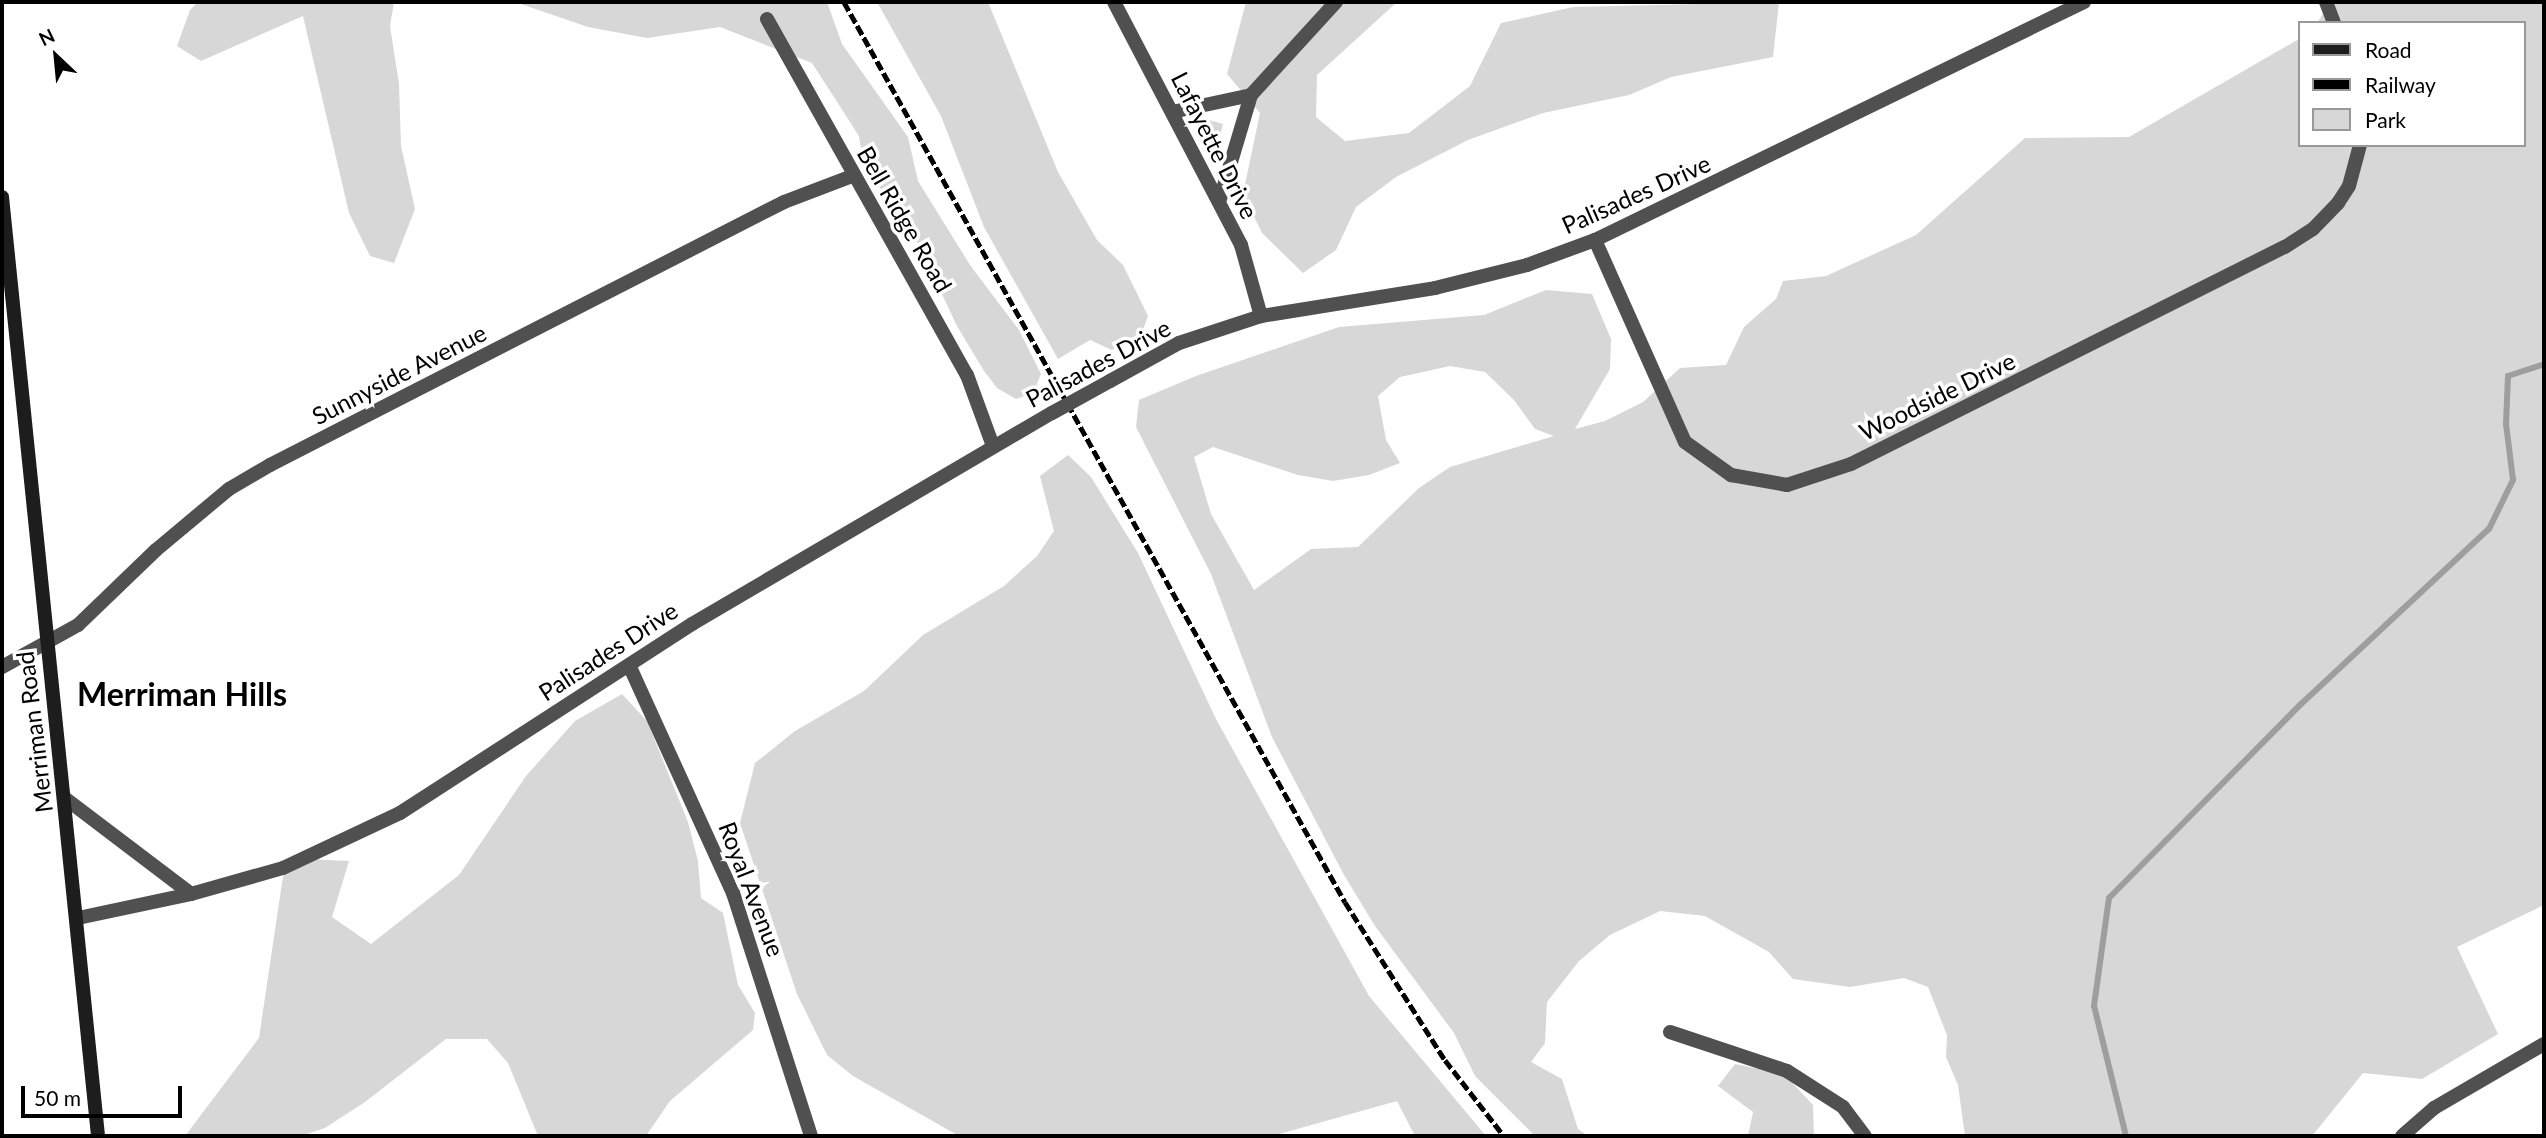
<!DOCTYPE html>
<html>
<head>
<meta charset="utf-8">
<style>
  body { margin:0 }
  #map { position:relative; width:2546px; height:1138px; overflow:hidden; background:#fff; font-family:Lato,sans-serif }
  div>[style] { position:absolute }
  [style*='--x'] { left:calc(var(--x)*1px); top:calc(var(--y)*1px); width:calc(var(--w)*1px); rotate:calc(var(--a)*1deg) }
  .green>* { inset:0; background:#d7d7d7 }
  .stream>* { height:6px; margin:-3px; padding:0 3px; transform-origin:3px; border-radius:3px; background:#9e9e9e }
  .street>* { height:14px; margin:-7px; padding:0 7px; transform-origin:7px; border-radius:7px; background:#505050 }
  .secondary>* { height:14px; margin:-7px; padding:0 7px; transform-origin:7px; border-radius:7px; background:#1d1d1d }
  .rail>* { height:5px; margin-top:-2.5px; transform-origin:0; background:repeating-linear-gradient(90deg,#000 0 10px,transparent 0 13.5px) }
  .street-bridge>* { height:14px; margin:-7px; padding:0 7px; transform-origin:7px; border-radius:7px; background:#505050 }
  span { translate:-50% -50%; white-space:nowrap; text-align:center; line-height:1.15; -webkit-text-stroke:7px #fff; paint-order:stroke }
  .street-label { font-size:24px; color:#000 }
  .district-label { font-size:32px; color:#000; font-weight:700 }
  .frame { position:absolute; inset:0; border:4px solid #000; pointer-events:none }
  .legend { position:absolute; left:2298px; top:21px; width:228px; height:126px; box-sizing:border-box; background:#fff; border:2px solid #999; margin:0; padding:9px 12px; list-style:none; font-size:21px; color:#000 }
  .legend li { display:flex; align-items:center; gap:14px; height:35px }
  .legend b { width:35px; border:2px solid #999 }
  .north { position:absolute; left:21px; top:21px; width:70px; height:70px; -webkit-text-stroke:5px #fff; paint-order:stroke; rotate:334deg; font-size:19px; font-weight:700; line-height:28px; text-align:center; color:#000 }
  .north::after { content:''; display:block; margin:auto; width:24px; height:32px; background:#000; clip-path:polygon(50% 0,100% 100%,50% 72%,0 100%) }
  .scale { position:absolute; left:21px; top:1086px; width:161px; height:32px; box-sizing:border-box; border:4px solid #000; border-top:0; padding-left:9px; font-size:21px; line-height:24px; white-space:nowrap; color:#000; -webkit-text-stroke:5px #fff; paint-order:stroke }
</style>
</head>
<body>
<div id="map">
  <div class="green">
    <div style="clip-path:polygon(198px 2px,394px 2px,390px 26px,399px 84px,401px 146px,415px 209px,394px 263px,370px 256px,349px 213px,303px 16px,201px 61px,177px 46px,190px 10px)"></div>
    <div style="clip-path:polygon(515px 2px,827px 2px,842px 44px,908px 137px,918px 181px,970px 265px,1019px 330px,1041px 374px,1033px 393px,1016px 399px,997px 388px,984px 371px,957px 326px,918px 243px,863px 163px,859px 136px,812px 63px,720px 27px,647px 38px,588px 27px)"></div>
    <div style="clip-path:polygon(877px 2px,988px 2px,1058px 172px,1097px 240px,1123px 265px,1148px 316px,1143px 330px,1128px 342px,1112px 350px,1090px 340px,1058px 359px,984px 227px,941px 116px)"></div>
    <div style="clip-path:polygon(1246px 2px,1397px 2px,1317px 75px,1316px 117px,1345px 141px,1409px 133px,1470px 86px,1501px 23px,1573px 7px,1779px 2px,1773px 57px,1671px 77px,1629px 95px,1543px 113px,1468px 140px,1396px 177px,1356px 207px,1336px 250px,1303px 273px,1262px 233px,1243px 194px,1260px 113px,1227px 74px)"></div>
    <div style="clip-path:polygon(evenodd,2331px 2px,2544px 2px,2544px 905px,2457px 947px,2498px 1034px,2422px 1079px,2363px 1073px,2312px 1136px,1965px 1136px,1958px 1085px,1946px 1057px,1947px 1035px,1928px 987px,1904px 978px,1850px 987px,1793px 979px,1769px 952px,1705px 916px,1660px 911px,1610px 935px,1579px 961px,1547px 1002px,1545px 1043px,1531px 1062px,1562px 1079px,1578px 1129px,1588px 1136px,1535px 1136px,1475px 1076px,1454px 1033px,1375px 926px,1344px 875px,1272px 737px,1211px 574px,1136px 427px,1139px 400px,1196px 376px,1339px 327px,1484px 315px,1546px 290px,1592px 294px,1611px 339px,1610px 369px,1575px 429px,1605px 421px,1643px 402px,1680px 368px,1726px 365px,1744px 327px,1776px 299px,1783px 281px,1826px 276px,1916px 235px,2025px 138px,2129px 137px,2299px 39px,2299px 145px,2523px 145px,2523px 23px,2317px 23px,2331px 2px,1450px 366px,1485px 372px,1514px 400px,1535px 429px,1554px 436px,1450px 467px,1419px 488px,1358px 547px,1311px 549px,1254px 590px,1211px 514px,1194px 457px,1213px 447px,1298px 475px,1333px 481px,1369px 475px,1400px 463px,1386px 440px,1378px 396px,1400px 377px,1450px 366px)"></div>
    <div style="clip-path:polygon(1205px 119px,1223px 124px,1216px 151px,1210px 149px,1196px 121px)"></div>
    <div style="clip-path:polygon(1068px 455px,1091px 477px,1138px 553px,1216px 719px,1369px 996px,1486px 1136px,1415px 1136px,1397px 1101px,1272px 1136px,959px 1136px,853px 1076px,827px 1055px,797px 994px,740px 823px,755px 763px,795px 731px,864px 691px,923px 635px,1004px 586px,1037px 556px,1054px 531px,1040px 476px)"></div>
    <div style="clip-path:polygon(622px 694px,647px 721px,688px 822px,698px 861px,701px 898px,723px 913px,738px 985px,755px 1013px,753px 1030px,670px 1101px,646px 1136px,538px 1136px,508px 1063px,487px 1039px,446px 1039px,365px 1102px,325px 1128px,301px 1136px,185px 1136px,259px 1038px,283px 876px,306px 859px,349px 861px,332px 917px,371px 944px,459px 875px,526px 776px,575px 721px)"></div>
    <div style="clip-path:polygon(1735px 1064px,1784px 1074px,1813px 1105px,1814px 1136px,1748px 1136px,1753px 1112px,1718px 1086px)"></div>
  </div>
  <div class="stream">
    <div style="--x:2126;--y:1136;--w:134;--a:-103.8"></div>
    <div style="--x:2094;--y:1006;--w:109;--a:-82.1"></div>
    <div style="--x:2109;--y:898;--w:272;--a:-45.3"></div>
    <div style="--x:2300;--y:705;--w:258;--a:-43"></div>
    <div style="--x:2489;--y:529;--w:55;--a:-63.9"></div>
    <div style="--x:2513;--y:480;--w:56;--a:-97.1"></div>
    <div style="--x:2506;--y:424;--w:48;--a:-87.6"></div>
    <div style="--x:2508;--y:376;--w:38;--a:-18"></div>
  </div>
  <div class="street">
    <div style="--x:1114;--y:2;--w:274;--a:62.4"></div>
    <div style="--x:1241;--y:245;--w:74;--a:74.3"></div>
    <div style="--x:2326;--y:2;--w:22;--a:69"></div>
    <div style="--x:767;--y:19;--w:408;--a:60.7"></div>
    <div style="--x:967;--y:375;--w:76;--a:69.9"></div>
    <div style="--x:1172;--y:112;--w:81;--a:-12.1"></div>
    <div style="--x:1251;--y:95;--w:126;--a:-47.6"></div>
    <div style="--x:1220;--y:199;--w:109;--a:-73.4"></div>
    <div style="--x:1595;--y:240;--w:221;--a:66"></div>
    <div style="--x:1685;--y:442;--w:57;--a:35.7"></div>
    <div style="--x:1731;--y:475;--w:57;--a:10.1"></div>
    <div style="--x:1787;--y:485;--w:67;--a:-18.2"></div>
    <div style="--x:1851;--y:464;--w:485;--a:-26.6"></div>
    <div style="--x:2285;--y:247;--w:33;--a:-33"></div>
    <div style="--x:2313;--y:229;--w:36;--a:-46"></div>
    <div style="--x:2338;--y:203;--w:20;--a:-57"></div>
    <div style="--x:2349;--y:186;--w:42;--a:-75"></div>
    <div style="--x:1110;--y:381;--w:79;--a:-28.8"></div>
    <div style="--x:1179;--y:343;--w:86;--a:-18.2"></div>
    <div style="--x:1261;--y:316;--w:176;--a:-9.1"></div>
    <div style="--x:1435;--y:288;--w:95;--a:-14"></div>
    <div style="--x:1527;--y:265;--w:72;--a:-20.2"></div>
    <div style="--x:1595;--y:240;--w:544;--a:-25.95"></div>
    <div style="--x:629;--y:665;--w:251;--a:65.5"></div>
    <div style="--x:733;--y:893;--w:255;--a:72.2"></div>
    <div style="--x:2;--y:667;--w:87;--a:-28.9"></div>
    <div style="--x:78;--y:625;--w:108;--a:-43.9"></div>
    <div style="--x:156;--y:550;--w:95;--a:-39.9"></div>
    <div style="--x:229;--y:489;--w:48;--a:-30.3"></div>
    <div style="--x:270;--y:465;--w:577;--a:-27.1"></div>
    <div style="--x:784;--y:202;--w:73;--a:-20.9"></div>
    <div style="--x:66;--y:799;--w:157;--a:37.2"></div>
    <div style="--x:191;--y:894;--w:96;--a:-15.8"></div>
    <div style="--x:283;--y:868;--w:129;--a:-25.2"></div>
    <div style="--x:400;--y:813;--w:348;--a:-32.9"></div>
    <div style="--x:692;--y:624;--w:417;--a:-30.4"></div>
    <div style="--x:78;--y:918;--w:116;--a:-12"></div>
    <div style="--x:1670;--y:1032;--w:123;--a:18.4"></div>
    <div style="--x:1787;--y:1071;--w:67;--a:32.7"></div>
    <div style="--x:1843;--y:1107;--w:36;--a:53"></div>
    <div style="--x:2402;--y:1136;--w:43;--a:-41.2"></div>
    <div style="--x:2434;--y:1108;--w:127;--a:-30.2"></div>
  </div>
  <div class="secondary">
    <div style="--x:2;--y:197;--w:944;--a:84.16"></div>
  </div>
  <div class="rail">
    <div style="--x:844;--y:2;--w:1030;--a:60.9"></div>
    <div style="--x:1345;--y:902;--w:187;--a:57.7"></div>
    <div style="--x:1445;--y:1060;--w:96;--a:52.2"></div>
  </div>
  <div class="street-bridge">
    <div style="--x:1052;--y:413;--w:66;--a:-28.9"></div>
  </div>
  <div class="street-label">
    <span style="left:1215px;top:145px;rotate:63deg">Lafayette Drive</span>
    <span style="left:1636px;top:194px;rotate:-24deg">Palisades Drive</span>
    <span style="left:905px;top:219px;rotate:60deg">Bell Ridge Road</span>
    <span style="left:1098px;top:363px;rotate:-28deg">Palisades Drive</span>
    <span style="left:399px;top:374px;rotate:-27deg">Sunnyside Avenue</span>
    <span style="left:1937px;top:396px;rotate:-26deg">Woodside Drive</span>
    <span style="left:608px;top:651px;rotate:-33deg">Palisades Drive</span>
    <span style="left:34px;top:732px;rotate:-97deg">Merriman Road</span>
    <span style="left:752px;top:889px;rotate:69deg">Royal Avenue</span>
  </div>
  <div class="district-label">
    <span style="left:182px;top:694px">Merriman Hills</span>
  </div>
  <div class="frame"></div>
  <ul class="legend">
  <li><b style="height:9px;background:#1d1d1d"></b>Road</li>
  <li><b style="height:9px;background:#000"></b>Railway</li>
  <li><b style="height:19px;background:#d7d7d7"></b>Park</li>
  </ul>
  <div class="north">N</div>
  <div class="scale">50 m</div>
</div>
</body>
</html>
